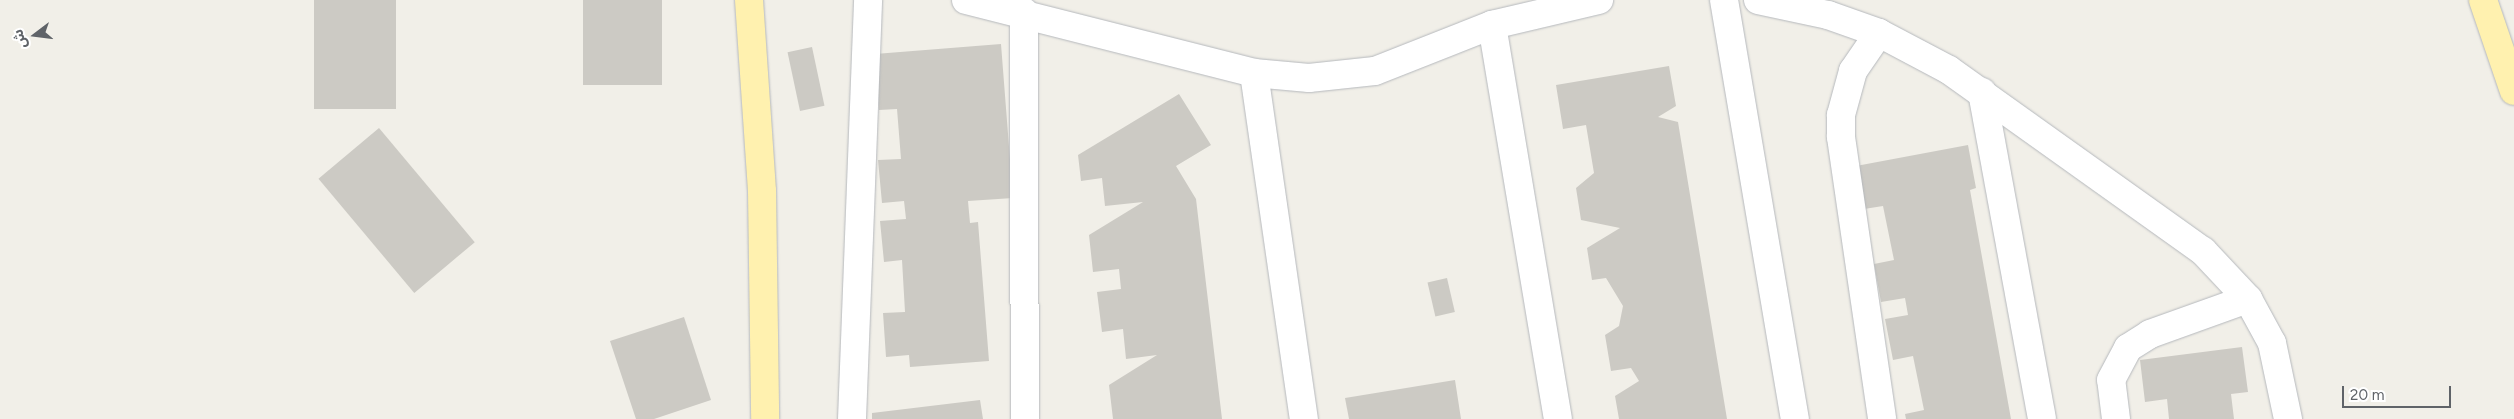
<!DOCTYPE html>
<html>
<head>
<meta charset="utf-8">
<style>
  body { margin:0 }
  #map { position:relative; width:2514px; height:419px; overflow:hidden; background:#f1efe8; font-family:Figtree,"Noto Sans Arabic",sans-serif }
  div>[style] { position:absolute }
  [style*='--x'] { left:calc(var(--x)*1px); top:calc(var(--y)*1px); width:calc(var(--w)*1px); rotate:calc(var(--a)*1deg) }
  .building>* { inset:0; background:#cccac4; transform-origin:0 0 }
  .roads { filter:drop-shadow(0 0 1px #b5b8bc) drop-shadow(0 0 1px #b5b8bc) }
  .minor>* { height:28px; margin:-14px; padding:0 14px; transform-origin:14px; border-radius:14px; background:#fff }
  .major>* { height:28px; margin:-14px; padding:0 14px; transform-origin:14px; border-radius:14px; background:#fff1af }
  span { translate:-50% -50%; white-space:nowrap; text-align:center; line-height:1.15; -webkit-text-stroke:4px #fff; paint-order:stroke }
  .north { position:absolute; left:10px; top:10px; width:50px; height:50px; -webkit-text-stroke:4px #fff; paint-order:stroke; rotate:255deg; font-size:14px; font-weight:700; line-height:20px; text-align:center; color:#5f6368 }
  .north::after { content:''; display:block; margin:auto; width:18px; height:22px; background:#5f6368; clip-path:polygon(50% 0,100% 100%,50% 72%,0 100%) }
  .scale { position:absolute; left:2342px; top:386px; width:109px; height:22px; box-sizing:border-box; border:2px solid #5f6368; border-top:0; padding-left:6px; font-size:15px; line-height:18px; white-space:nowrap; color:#5f6368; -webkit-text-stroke:4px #fff; paint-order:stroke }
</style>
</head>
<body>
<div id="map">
  <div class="building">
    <div style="left:314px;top:0;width:82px;height:109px"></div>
    <div style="left:583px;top:0;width:79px;height:85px"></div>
    <div style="clip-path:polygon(1001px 44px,1013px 198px,968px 201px,970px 223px,978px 222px,989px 361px,910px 367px,909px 355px,886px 357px,883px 313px,905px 312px,902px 260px,884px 262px,880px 221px,906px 219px,904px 201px,882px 203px,878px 160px,901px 159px,897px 109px,879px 110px,875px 54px)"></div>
    <div style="left:812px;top:47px;width:60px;height:25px;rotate:78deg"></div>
    <div style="clip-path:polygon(1669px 66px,1676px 106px,1658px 117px,1678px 122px,1727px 419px,1619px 419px,1615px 396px,1639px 381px,1631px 368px,1611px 371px,1605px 335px,1619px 326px,1623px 306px,1606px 278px,1592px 280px,1587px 248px,1620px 228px,1581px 220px,1576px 188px,1594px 173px,1586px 125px,1563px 129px,1556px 85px)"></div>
    <div style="clip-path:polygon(1179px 94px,1211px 145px,1176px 166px,1196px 199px,1222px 419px,1113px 419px,1109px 385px,1157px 355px,1126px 359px,1123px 329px,1102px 332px,1097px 292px,1121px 289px,1119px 269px,1093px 272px,1089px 235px,1143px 202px,1105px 206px,1102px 178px,1081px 181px,1078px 155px)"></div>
    <div style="left:379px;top:128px;width:149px;height:79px;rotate:50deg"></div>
    <div style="clip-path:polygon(1968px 145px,1976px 188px,1970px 190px,2011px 419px,1906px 419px,1905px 414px,1924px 410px,1913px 356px,1893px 360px,1885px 319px,1908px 315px,1905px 298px,1881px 302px,1874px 264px,1894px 260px,1883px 206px,1864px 209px,1856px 166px)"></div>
    <div style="left:1447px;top:278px;width:35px;height:20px;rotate:77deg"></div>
    <div style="clip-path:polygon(684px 317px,711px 400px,654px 419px,636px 419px,610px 341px)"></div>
    <div style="clip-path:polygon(2242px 347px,2248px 392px,2231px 394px,2234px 419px,2169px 419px,2167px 399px,2145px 402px,2140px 360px)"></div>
    <div style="clip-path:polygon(1455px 380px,1461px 419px,1349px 419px,1345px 398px)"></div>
    <div style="clip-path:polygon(980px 400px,983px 419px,872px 419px,872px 413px)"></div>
  </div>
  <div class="roads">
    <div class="minor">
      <div style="--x:966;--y:0;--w:297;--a:14.2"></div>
      <div style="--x:1254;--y:73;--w:55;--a:5.2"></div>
      <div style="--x:1309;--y:78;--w:66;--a:-6.1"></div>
      <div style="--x:1375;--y:71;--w:126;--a:-21.5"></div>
      <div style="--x:1492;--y:25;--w:110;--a:-13.2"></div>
      <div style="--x:1724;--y:0;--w:425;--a:80.4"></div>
      <div style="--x:1758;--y:0;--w:72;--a:12.1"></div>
      <div style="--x:1828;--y:15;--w:54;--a:19.4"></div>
      <div style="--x:1879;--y:33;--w:79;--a:27.9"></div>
      <div style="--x:1949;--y:70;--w:312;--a:35.5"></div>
      <div style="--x:2203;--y:251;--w:66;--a:46.8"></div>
      <div style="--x:1024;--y:12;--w:407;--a:89.9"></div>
      <div style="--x:1492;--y:25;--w:399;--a:80.5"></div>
      <div style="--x:1879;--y:33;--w:46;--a:124.4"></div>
      <div style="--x:1853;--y:71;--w:46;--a:105.3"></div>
      <div style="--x:1841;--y:115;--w:22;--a:90"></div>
      <div style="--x:1841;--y:137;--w:285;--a:81.7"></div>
      <div style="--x:1254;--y:73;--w:350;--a:81.8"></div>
      <div style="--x:1982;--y:92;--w:332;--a:79.6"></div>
      <div style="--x:852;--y:419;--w:419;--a:-87.8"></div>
      <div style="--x:2116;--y:419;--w:39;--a:-97"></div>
      <div style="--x:2111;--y:380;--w:36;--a:-62"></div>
      <div style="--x:2128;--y:348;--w:26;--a:-32"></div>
      <div style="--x:2150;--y:334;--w:104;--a:-19.7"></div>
      <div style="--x:2248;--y:299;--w:50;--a:61.4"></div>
      <div style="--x:2272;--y:343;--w:78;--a:78.1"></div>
    </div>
    <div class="major">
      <div style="--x:749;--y:0;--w:191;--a:86.1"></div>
      <div style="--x:762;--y:191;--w:228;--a:89.2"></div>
      <div style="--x:2483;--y:0;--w:96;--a:71.2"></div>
    </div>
  </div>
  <div class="north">ش</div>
  <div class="scale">20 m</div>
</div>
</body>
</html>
